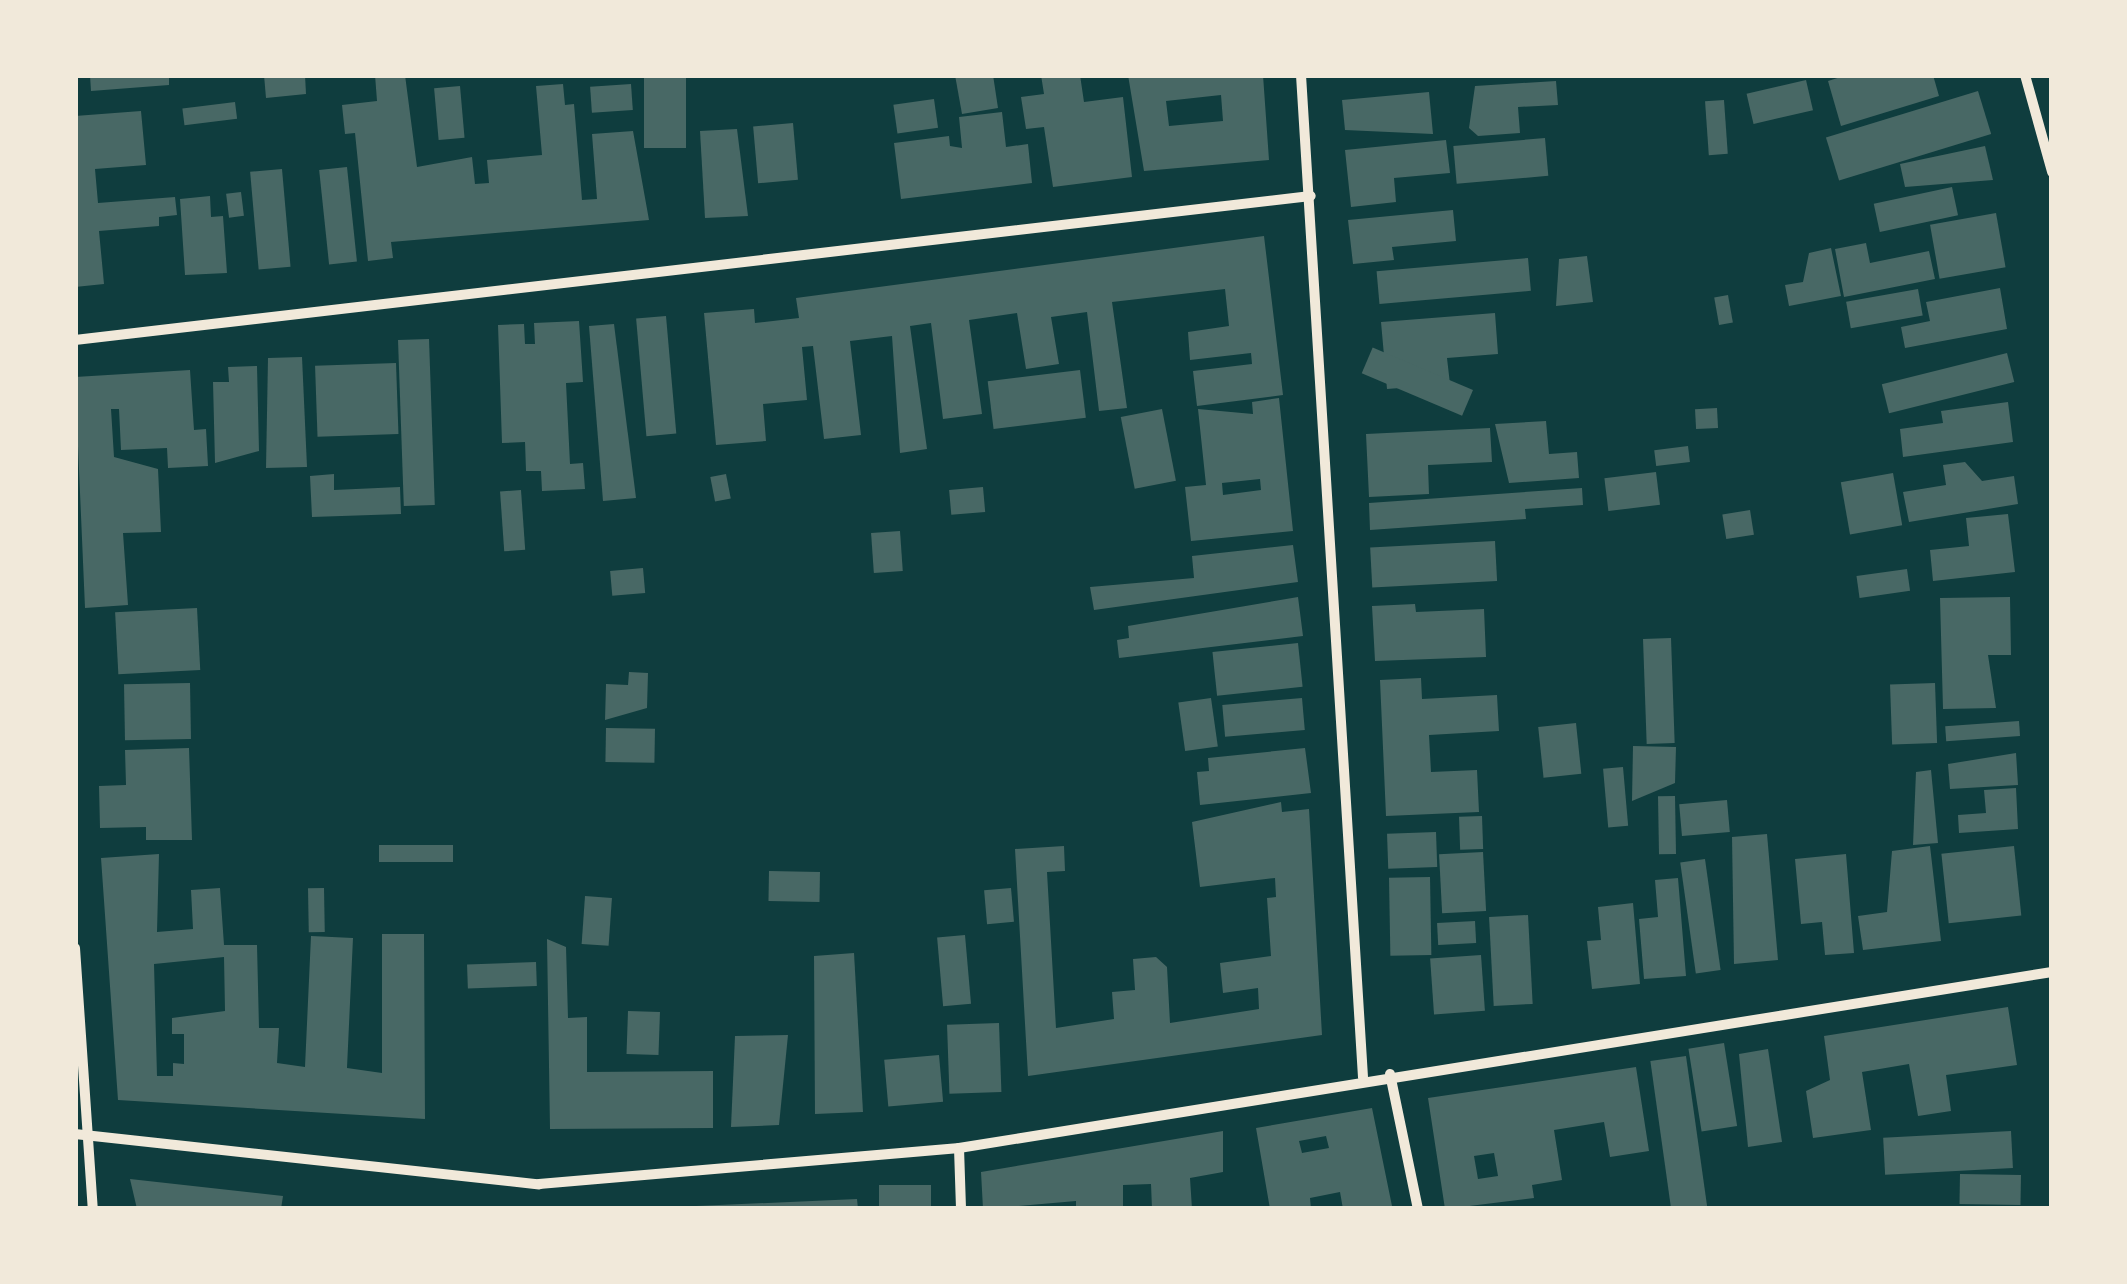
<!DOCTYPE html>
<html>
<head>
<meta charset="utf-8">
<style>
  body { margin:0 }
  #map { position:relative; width:2127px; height:1284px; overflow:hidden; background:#0f3d3e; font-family:Overpass,sans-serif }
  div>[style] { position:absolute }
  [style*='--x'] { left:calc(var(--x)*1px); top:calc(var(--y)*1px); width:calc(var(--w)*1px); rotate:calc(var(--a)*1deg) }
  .building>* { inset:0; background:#486865; transform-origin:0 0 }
  .minor>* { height:10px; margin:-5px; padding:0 5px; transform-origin:5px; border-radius:5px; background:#f1e9da }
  span { translate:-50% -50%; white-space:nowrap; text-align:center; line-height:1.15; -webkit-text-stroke:8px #f1e9da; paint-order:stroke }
  .frame { position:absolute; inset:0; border:78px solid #f1e9da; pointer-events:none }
</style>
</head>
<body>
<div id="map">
  <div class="building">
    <div style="clip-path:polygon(90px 75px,169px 75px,169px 85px,91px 91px)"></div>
    <div style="clip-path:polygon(264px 75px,305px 75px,306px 94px,266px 98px)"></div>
    <div style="clip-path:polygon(375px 75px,405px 75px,417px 167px,472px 157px,475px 184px,489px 183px,487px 160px,542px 155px,536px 86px,563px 84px,565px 105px,574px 104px,582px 200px,597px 199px,592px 134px,633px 131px,649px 220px,391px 242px,393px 258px,368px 261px,355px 133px,345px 134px,342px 105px,377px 101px)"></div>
    <div style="left:644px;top:75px;width:42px;height:73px"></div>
    <div style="clip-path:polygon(955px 75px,993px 75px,998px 108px,962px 114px)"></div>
    <div style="clip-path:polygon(1041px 75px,1080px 75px,1084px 102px,1123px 97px,1132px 177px,1053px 187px,1044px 127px,1026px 129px,1021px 97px,1044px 94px)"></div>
    <div style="clip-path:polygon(evenodd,1128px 75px,1263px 75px,1269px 160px,1144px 171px,1128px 75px,1221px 95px,1223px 121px,1169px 126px,1166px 101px,1221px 95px)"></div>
    <div style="clip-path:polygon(1847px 75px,1933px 75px,1939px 96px,1841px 126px,1828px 81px)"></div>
    <div style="left:1806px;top:80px;width:31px;height:61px;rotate:77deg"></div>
    <div style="clip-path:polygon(1556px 81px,1558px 105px,1518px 107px,1520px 133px,1478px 136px,1469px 128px,1475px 86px)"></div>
    <div style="left:631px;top:84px;width:26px;height:41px;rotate:86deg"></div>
    <div style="left:460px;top:86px;width:52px;height:26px;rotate:85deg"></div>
    <div style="left:1978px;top:91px;width:45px;height:159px;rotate:73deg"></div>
    <div style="clip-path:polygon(1429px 92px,1433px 134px,1345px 130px,1342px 100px)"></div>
    <div style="left:934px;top:99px;width:29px;height:41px;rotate:82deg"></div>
    <div style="left:1724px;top:100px;width:54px;height:19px;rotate:86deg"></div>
    <div style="left:235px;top:102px;width:17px;height:53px;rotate:83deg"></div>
    <div style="clip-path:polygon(141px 111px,146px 165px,95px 169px,98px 203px,175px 197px,177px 215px,159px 217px,159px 226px,99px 231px,104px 284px,75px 287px,75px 116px)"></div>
    <div style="clip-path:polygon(1002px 112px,1006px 147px,1028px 144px,1032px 183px,901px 199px,894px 143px,949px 136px,950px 146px,962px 148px,959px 117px)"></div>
    <div style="left:793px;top:123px;width:57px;height:40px;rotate:85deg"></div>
    <div style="clip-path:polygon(737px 129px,748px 216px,705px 218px,700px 131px)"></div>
    <div style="left:1545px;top:138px;width:38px;height:92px;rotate:85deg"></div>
    <div style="clip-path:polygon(1446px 140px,1450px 173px,1394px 178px,1396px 202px,1351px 207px,1345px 150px)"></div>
    <div style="clip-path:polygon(1985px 146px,1993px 180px,1905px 187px,1900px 164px)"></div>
    <div style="left:347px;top:167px;width:95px;height:28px;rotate:84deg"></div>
    <div style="left:282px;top:169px;width:98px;height:32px;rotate:85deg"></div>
    <div style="left:1952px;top:187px;width:29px;height:80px;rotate:78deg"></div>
    <div style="left:241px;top:192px;width:24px;height:15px;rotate:83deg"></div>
    <div style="clip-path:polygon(210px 196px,211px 217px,223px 216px,227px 273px,185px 275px,180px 199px)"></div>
    <div style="clip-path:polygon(1453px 210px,1456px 241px,1392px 247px,1394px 260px,1353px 264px,1348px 220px)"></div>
    <div style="left:1996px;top:213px;width:55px;height:67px;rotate:80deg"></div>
    <div style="clip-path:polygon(1264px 236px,1283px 395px,1197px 406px,1193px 371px,1252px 364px,1251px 353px,1190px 360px,1188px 332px,1229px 326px,1225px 289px,1112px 302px,1127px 408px,1099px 411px,1087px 312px,1051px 317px,1059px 364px,1026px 369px,1017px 313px,969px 320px,982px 414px,943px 419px,931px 323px,910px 326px,927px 449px,900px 453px,892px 336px,850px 341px,861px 435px,824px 439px,813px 346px,802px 347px,807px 400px,763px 404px,766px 441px,716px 445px,704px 313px,754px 309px,755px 323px,799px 318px,796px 298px)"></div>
    <div style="clip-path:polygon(1866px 243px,1870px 263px,1929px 251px,1935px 279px,1844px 297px,1835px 249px)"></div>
    <div style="clip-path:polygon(1831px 248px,1841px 296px,1789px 306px,1785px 285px,1803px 282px,1809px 253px)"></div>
    <div style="clip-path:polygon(1587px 256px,1593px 302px,1556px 306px,1559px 259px)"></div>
    <div style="left:1528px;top:258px;width:33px;height:152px;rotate:85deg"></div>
    <div style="clip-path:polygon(2000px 288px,2007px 329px,1905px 348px,1901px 327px,1930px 321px,1926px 302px)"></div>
    <div style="left:1918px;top:289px;width:27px;height:73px;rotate:80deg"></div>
    <div style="left:1728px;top:295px;width:28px;height:14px;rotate:80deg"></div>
    <div style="clip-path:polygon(1495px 313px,1498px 354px,1447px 358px,1450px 384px,1387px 389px,1381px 322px)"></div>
    <div style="left:666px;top:316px;width:118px;height:30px;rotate:85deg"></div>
    <div style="clip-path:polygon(579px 321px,583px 382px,566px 383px,570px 464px,583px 463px,585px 489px,542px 491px,541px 471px,526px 471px,525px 442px,502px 443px,498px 325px,524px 324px,525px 344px,535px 344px,534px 323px)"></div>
    <div style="clip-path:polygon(614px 324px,636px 498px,603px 501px,589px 326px)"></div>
    <div style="left:429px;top:339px;width:166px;height:31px;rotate:88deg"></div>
    <div style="left:2007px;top:353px;width:30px;height:129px;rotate:76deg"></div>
    <div style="clip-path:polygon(302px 357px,307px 467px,266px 468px,268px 358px)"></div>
    <div style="left:396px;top:363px;width:71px;height:81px;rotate:88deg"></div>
    <div style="clip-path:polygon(257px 366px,259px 451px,215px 463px,213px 382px,229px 382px,228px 367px)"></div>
    <div style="clip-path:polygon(190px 370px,194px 430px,206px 429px,208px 466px,168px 468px,167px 448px,121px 450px,119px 409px,111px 409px,114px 457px,158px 469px,161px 532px,123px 533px,128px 605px,85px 608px,75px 377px)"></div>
    <div style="left:1080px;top:370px;width:48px;height:93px;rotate:83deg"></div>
    <div style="left:1473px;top:390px;width:28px;height:109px;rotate:113deg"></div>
    <div style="clip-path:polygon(evenodd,1279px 398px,1293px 531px,1191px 541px,1185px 487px,1206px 485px,1198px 409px,1253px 414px,1252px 402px,1279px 398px,1260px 479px,1261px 490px,1223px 495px,1222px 483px,1260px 479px)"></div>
    <div style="clip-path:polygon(2008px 402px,2013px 442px,1903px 457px,1900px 429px,1943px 423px,1941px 411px)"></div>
    <div style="left:1717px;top:408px;width:20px;height:22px;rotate:87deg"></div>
    <div style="left:1162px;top:409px;width:73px;height:42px;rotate:79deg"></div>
    <div style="clip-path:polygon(1546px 421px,1549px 454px,1577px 452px,1579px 478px,1509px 483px,1495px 424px)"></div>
    <div style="clip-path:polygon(1490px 428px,1492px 462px,1428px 465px,1429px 494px,1369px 497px,1366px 434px)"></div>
    <div style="left:1688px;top:446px;width:16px;height:34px;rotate:83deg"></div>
    <div style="clip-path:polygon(1965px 462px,1982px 481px,2014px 476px,2018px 504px,1909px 522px,1903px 492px,1946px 485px,1943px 465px)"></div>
    <div style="left:1656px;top:472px;width:33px;height:52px;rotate:83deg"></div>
    <div style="left:1893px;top:473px;width:53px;height:53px;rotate:80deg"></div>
    <div style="clip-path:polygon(334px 474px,334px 490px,400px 487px,401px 514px,312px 517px,310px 476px)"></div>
    <div style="left:726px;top:474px;width:25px;height:16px;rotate:79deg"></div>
    <div style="left:983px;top:487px;width:25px;height:34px;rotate:85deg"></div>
    <div style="clip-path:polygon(1582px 488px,1583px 505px,1525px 509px,1526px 519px,1370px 530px,1369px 503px)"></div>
    <div style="left:521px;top:490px;width:60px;height:21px;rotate:86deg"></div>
    <div style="left:1750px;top:510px;width:25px;height:28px;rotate:81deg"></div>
    <div style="clip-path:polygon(2008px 514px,2015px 572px,1933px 581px,1930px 550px,1969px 546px,1966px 518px)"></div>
    <div style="left:900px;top:531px;width:40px;height:29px;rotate:86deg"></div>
    <div style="left:1495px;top:541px;width:40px;height:125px;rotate:87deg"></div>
    <div style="clip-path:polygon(1293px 545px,1298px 582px,1094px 610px,1090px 587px,1194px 578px,1192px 556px)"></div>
    <div style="left:643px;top:568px;width:25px;height:33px;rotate:85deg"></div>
    <div style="left:1907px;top:569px;width:22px;height:51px;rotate:82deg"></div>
    <div style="clip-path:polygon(1298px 597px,1303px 636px,1119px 658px,1117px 640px,1129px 638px,1128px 626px)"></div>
    <div style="clip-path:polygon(2010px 597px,2011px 655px,1988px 655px,1996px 708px,1943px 709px,1940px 598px)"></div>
    <div style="clip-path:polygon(1415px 604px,1416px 612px,1484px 609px,1486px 657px,1375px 661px,1372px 606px)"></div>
    <div style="left:197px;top:608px;width:62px;height:82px;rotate:87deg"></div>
    <div style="left:1671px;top:638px;width:105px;height:28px;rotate:88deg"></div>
    <div style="left:1298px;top:643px;width:44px;height:86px;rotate:84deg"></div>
    <div style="clip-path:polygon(629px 672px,648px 673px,647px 708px,605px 720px,606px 684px,628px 685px)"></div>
    <div style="clip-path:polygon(1421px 678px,1422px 699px,1497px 695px,1499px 731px,1429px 735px,1431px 772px,1477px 770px,1479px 812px,1386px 816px,1380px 680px)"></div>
    <div style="left:190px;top:683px;width:56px;height:66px;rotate:89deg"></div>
    <div style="left:1935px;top:683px;width:60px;height:45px;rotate:88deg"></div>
    <div style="left:1211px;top:698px;width:49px;height:33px;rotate:82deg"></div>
    <div style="left:1302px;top:698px;width:32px;height:80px;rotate:85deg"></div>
    <div style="left:2019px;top:721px;width:15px;height:74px;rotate:86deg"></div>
    <div style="left:1576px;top:723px;width:51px;height:38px;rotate:84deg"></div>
    <div style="left:606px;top:728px;width:49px;height:34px;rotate:1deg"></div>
    <div style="clip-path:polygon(1633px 746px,1676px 747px,1675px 783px,1632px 801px)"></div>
    <div style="clip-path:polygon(189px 748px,192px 840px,146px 840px,146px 827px,100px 828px,99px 786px,126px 785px,125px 750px)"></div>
    <div style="clip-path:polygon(1305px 748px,1311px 793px,1200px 805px,1197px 772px,1209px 771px,1208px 758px)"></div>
    <div style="clip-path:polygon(2016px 753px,2018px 785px,1950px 789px,1948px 764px)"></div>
    <div style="left:1623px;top:767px;width:59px;height:20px;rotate:85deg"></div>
    <div style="clip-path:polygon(1931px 770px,1938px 843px,1913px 845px,1916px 772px)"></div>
    <div style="clip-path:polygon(2016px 788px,2018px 829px,1959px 833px,1958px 815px,1986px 813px,1984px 790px)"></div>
    <div style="left:1675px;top:796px;width:58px;height:17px;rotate:89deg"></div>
    <div style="left:1727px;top:800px;width:32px;height:48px;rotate:85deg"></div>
    <div style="clip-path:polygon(1281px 802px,1282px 812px,1309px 809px,1322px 1035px,1028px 1076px,1015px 849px,1064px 846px,1065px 871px,1047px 872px,1056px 1028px,1114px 1019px,1112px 992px,1135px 990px,1133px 959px,1156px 957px,1167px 967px,1170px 1023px,1259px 1009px,1258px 988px,1223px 993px,1220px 963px,1271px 956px,1267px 898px,1276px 897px,1275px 878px,1200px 887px,1192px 822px)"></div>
    <div style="left:1482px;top:816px;width:33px;height:23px;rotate:88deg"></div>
    <div style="left:1436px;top:832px;width:35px;height:49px;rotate:88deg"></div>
    <div style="clip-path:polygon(1767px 834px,1778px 960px,1734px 964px,1732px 837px)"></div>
    <div style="left:379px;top:845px;width:74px;height:17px"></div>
    <div style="clip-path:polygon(1930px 846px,1941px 941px,1863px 950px,1858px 916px,1887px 912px,1892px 851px)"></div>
    <div style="left:2014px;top:846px;width:70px;height:73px;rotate:84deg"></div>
    <div style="left:1483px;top:852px;width:59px;height:44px;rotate:87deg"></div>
    <div style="clip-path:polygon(evenodd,159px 854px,157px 932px,193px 929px,191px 890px,220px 888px,224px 945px,257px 945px,259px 1028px,279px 1028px,277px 1063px,305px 1067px,311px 936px,353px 938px,347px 1068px,382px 1073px,382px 934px,424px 934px,425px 1119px,118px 1100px,101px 858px,159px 854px,224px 957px,225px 1011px,172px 1018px,172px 1034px,184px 1034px,184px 1064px,173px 1063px,173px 1076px,157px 1076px,154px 964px,224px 957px)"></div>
    <div style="clip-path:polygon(1846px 854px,1854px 953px,1825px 955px,1822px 922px,1801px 924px,1795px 859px)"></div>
    <div style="left:1705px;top:859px;width:112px;height:25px;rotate:82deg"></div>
    <div style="left:769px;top:871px;width:51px;height:30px;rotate:1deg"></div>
    <div style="left:1430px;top:877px;width:78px;height:41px;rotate:89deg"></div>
    <div style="clip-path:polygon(1678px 878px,1686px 976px,1644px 979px,1639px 919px,1658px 917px,1655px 880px)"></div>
    <div style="left:324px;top:888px;width:44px;height:16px;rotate:89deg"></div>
    <div style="left:1011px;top:888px;width:34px;height:27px;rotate:85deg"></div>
    <div style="left:585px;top:896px;width:27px;height:48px;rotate:4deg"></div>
    <div style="clip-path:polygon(1633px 903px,1640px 984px,1592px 989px,1587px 941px,1601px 940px,1598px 907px)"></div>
    <div style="left:1528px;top:915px;width:89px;height:39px;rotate:87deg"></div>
    <div style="left:1475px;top:921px;width:22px;height:38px;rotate:87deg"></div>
    <div style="left:965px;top:935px;width:69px;height:28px;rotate:85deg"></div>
    <div style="clip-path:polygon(547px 939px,566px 947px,568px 1018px,587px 1017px,587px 1072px,713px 1071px,713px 1128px,550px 1129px)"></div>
    <div style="clip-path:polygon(854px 953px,863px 1112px,815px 1114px,814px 956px)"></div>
    <div style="left:1481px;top:955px;width:56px;height:51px;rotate:86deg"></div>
    <div style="left:536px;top:962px;width:24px;height:69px;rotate:88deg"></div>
    <div style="clip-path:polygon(2008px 1007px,2017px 1065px,1946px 1075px,1951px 1111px,1918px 1116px,1909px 1064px,1862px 1072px,1871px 1130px,1813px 1138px,1806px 1091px,1830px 1080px,1824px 1036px)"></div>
    <div style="left:628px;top:1011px;width:32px;height:43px;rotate:2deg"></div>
    <div style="left:999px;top:1023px;width:69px;height:52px;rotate:88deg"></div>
    <div style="clip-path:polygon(788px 1035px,779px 1125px,731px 1127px,735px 1036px)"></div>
    <div style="left:1724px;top:1043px;width:84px;height:36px;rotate:81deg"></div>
    <div style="clip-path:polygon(1768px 1049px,1782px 1142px,1748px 1147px,1739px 1054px)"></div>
    <div style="left:939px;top:1055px;width:47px;height:55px;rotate:85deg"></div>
    <div style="left:1686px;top:1056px;width:154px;height:36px;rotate:82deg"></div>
    <div style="clip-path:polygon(evenodd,1636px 1067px,1649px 1151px,1610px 1157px,1604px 1122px,1554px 1130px,1562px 1180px,1532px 1185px,1534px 1198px,1445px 1209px,1428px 1098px,1636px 1067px,1494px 1153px,1498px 1176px,1478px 1179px,1474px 1156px,1494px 1153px)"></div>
    <div style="clip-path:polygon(evenodd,1372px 1108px,1392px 1206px,1343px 1209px,1340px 1192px,1310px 1198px,1311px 1209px,1270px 1209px,1256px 1128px,1372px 1108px,1326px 1136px,1329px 1148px,1302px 1153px,1299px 1141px,1326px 1136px)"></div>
    <div style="clip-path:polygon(1223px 1131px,1223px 1172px,1190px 1178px,1192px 1209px,1152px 1209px,1151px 1184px,1123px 1185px,1123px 1209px,1076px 1209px,1076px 1201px,983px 1209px,981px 1172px)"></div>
    <div style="left:2011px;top:1131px;width:37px;height:128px;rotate:87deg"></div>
    <div style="left:1960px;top:1174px;width:61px;height:30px;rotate:1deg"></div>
    <div style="clip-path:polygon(130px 1179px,283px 1196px,281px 1209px,137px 1209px)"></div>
    <div style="left:931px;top:1185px;width:24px;height:52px;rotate:90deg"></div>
    <div style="clip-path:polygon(857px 1199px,858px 1209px,696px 1209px,696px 1206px)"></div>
  </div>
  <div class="minor">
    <div style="--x:1301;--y:75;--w:1004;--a:86.46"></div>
    <div style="--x:2025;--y:75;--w:101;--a:74.4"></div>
    <div style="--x:75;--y:340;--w:1244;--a:-6.65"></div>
    <div style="--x:75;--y:948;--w:262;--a:86.1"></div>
    <div style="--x:1390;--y:1074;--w:138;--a:78.3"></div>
    <div style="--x:75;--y:1134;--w:467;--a:6.2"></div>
    <div style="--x:539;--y:1184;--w:422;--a:-4.9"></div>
    <div style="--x:959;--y:1148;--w:1107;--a:-9.15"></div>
    <div style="--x:959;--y:1148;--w:61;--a:88.1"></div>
  </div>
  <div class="frame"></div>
</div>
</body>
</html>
